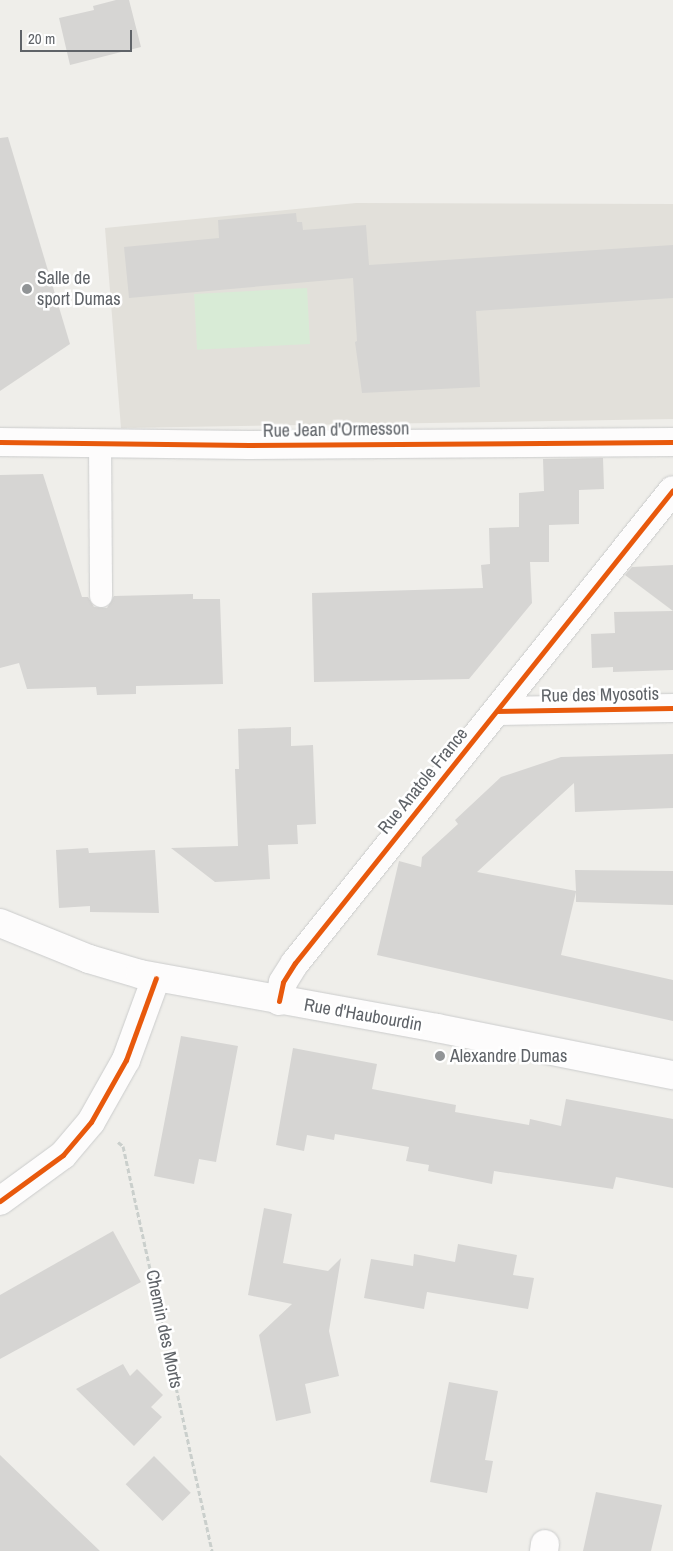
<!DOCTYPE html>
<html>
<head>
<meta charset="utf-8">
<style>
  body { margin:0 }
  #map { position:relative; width:673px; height:1551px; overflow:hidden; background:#efeeea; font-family:"Archivo Narrow",sans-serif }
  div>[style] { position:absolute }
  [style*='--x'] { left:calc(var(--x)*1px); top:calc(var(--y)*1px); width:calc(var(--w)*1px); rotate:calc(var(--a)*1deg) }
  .education>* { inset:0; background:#e2e0da }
  .green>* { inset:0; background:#d8ebd6; transform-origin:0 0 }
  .building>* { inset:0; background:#d6d5d3; transform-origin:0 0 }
  .path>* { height:3px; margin-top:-1.5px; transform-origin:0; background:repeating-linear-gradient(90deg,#cacfcc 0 5px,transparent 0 7.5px) }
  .roads { filter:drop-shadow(0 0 1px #cbcccc) drop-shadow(0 0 1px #cbcccc) }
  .lane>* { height:22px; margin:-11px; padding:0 11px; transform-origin:11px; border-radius:11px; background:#fdfcfc }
  .street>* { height:28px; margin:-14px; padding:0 14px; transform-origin:14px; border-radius:14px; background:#fdfcfc }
  .secondary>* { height:28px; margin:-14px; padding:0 14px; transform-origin:14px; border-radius:14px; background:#fdfcfc }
  .cycleway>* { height:5px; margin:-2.5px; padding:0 2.5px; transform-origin:2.5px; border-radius:2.5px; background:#e8590c }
  .dots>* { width:14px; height:14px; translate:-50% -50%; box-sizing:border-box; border:2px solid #fff; border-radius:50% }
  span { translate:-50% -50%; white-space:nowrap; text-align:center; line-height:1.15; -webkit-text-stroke:5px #fff; paint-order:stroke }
  .poi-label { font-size:18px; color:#5f6368 }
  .left { translate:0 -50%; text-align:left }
  .street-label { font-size:18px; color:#5f6368 }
  .scale { position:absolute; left:20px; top:30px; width:112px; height:22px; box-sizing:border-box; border:2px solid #5f6368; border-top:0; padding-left:6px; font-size:15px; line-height:18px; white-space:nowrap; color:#5f6368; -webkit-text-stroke:4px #fff; paint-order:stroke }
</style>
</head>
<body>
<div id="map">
  <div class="education">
    <div style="clip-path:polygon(356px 203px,673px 204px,673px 419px,121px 428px,105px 228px)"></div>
  </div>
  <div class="green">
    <div style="left:307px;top:288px;width:56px;height:113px;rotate:87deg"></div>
  </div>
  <div class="building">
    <div style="clip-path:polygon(116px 0,129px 0,141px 47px,70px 65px,59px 18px,94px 10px,93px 6px)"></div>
    <div style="clip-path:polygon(8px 137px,70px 344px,0 391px,0 138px)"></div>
    <div style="clip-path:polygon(296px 213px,297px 222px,302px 222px,303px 230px,366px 225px,369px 265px,673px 245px,673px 298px,476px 311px,480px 387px,362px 393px,355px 342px,357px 341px,353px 278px,129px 298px,124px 247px,219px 238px,218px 220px)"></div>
    <div style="clip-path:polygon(603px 458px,604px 489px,579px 490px,579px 524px,549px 525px,549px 562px,530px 562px,532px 603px,469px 679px,314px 682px,312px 593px,483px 588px,481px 565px,490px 564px,489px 528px,519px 527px,519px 493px,544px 491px,543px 459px)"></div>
    <div style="clip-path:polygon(43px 474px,82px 597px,88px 597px,94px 607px,107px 608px,114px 596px,193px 594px,193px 599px,220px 599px,223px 684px,136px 686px,136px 694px,97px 695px,96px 687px,27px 689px,19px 663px,0 668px,0 475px)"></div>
    <div style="clip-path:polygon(673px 565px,673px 611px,625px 575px,632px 567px)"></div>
    <div style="clip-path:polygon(673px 611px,673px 670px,613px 672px,613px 667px,592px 668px,591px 634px,615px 633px,614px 612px)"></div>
    <div style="clip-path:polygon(291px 727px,291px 746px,313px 745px,316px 824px,297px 825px,298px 844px,268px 845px,270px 879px,215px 882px,171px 848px,238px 846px,235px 769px,239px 769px,238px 729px)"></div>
    <div style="clip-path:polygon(673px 754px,673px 808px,575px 812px,574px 783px,477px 872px,576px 891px,575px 870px,673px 871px,673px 905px,576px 902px,576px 892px,561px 955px,673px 980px,673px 1021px,377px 955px,399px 861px,421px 867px,422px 857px,458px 824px,455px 820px,501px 777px,561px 757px)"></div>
    <div style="clip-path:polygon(88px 848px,89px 853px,155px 850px,159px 913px,90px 912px,90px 906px,59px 908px,56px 850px)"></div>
    <div style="clip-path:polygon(181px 1036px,238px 1046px,216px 1162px,199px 1159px,194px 1184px,154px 1176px)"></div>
    <div style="clip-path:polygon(293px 1048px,377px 1064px,372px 1089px,456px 1105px,455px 1112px,529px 1125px,530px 1119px,561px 1126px,566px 1099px,673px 1119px,673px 1188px,616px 1177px,613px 1189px,494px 1171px,492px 1184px,428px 1171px,429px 1165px,406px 1161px,409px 1147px,335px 1134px,334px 1140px,307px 1135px,304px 1151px,276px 1145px)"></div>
    <div style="clip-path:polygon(264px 1208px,292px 1214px,283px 1263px,328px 1271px,341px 1258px,329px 1331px,339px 1376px,305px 1384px,311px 1413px,276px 1421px,259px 1335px,292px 1304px,248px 1295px)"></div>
    <div style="clip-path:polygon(113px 1231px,141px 1282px,0 1359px,0 1295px)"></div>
    <div style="clip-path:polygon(458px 1244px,517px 1255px,513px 1275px,534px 1278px,528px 1309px,427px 1292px,424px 1309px,364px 1298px,371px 1259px,413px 1266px,414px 1254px,455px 1262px)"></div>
    <div style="clip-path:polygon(123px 1364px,130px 1376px,137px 1369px,163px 1395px,151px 1407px,162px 1417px,134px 1446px,76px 1389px)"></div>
    <div style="clip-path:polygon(449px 1382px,498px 1391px,485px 1460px,493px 1461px,487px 1493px,430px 1482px)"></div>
    <div style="clip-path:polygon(0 1455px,56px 1509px,100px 1551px,0 1551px)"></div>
    <div style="left:154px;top:1456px;width:52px;height:40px;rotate:45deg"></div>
    <div style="clip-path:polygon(596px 1492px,662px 1505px,651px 1551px,583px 1551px)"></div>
  </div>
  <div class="path">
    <div style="--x:118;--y:1142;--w:6;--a:39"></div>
    <div style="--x:123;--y:1146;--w:415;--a:77.6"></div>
  </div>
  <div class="roads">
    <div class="lane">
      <div style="--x:100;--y:443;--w:153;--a:89.6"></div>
    </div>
    <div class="street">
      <div style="--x:0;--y:442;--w:249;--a:0.7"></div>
      <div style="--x:249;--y:445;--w:424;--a:-0.4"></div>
      <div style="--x:498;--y:711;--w:175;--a:-1"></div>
      <div style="--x:279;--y:1001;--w:19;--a:-78"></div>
      <div style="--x:283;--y:982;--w:22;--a:-58"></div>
      <div style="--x:295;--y:963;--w:605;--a:-51.37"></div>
      <div style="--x:0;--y:1201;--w:78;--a:-36.1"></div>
      <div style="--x:63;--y:1155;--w:43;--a:-49.7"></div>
      <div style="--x:91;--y:1122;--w:71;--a:-60.6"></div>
      <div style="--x:126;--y:1060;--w:87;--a:-69.9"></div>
      <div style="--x:544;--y:1551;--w:7;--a:-82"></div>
    </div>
    <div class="secondary">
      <div style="--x:0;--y:923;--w:96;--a:22"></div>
      <div style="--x:89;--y:959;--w:53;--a:16.4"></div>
      <div style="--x:140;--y:974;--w:302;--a:10.3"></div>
      <div style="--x:437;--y:1028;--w:241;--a:11.3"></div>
    </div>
  </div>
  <div class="cycleway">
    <div style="--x:0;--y:442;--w:249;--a:0.7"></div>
    <div style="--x:249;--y:445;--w:424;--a:-0.4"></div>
    <div style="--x:498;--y:711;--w:175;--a:-1"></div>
    <div style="--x:279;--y:1001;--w:19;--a:-78"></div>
    <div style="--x:283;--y:982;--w:22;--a:-58"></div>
    <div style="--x:295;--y:963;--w:605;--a:-51.37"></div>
    <div style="--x:0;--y:1201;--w:78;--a:-36.1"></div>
    <div style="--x:63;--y:1155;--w:43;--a:-49.7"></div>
    <div style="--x:91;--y:1122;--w:71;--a:-60.6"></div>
    <div style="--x:126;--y:1060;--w:87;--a:-69.9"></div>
  </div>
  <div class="dots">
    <div style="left:27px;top:289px;background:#919496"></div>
    <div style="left:440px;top:1056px;background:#919496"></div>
  </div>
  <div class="poi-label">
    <span class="left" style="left:37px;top:289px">Salle de<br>sport Dumas</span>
    <span class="left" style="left:450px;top:1056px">Alexandre Dumas</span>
  </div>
  <div class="street-label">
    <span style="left:336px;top:430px;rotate:-1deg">Rue Jean d'Ormesson</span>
    <span style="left:600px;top:695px;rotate:-1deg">Rue des Myosotis</span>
    <span style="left:423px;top:781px;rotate:-51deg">Rue Anatole France</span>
    <span style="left:363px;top:1015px;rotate:10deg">Rue d'Haubourdin</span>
    <span style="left:164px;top:1329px;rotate:78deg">Chemin des Morts</span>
  </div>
  <div class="scale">20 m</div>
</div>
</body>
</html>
